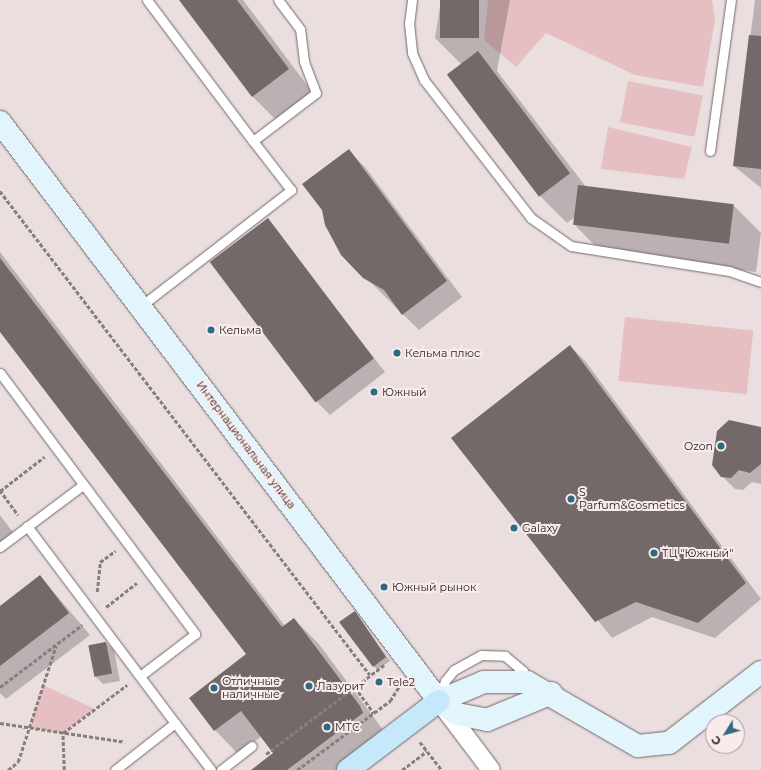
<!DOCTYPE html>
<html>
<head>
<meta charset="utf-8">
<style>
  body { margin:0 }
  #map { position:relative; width:761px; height:770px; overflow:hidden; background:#ebdedf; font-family:Montserrat,sans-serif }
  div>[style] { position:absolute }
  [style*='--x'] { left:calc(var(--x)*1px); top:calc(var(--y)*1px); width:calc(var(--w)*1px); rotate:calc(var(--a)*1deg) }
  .green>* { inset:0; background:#e6bfc2; transform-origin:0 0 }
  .shadow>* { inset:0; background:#0003 }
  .building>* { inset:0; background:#746969; transform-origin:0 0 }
  .path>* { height:2.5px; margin-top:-1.25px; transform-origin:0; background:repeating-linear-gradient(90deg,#877e7e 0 4px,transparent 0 6px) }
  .roads { filter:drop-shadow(0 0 1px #736869) drop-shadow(0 0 1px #736869) }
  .lane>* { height:9px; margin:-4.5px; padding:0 4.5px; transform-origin:4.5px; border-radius:4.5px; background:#fff }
  .street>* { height:18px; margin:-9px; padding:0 9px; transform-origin:9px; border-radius:9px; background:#fff }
  .secondary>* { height:22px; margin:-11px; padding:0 11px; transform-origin:11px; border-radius:11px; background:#e2f4fc }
  .primary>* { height:22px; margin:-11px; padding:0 11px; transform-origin:11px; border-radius:11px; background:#c5e9fa }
  .dots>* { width:11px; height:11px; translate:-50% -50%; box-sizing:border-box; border:2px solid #f9ebec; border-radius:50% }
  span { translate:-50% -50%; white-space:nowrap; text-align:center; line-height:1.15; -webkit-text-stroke:4px #f9ebec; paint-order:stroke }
  .poi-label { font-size:11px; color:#292424 }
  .left { translate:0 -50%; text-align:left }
  .right { translate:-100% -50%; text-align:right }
  .street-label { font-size:11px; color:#292424 }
  .north { position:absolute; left:705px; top:714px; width:40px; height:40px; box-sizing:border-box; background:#f9ebec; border:1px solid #a69b9c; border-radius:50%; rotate:233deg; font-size:11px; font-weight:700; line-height:16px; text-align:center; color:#292424 }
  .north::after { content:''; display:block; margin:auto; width:14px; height:18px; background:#2e6a81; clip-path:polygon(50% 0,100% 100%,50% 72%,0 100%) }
</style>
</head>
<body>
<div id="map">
  <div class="green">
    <div style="clip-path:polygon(488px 0,712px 0,715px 20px,703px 87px,635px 75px,546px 33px,516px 67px,484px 40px)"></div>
    <div style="left:628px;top:81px;width:76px;height:42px;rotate:11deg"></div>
    <div style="clip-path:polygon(608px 127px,692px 147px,684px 179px,601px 169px)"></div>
    <div style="left:625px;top:317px;width:129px;height:64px;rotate:6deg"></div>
    <div style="clip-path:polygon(43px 685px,95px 709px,63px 733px,29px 728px)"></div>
  </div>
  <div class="shadow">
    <div style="clip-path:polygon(180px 0,243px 0,316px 97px,280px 124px,253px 97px)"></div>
    <div style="clip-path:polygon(441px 0,510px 0,497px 71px,586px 187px,734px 206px,761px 233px,756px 272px,601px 252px,574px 224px,575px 217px,567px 223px,540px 196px,462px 65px,435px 38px)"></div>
    <div style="clip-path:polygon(755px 0,761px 0,761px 188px,734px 166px)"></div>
    <div style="clip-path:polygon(349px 151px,365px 167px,462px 297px,419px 330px,359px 271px,323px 210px)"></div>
    <div style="clip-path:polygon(267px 220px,385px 372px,330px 415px,318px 403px)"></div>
    <div style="clip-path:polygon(0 252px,285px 626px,294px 619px,318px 643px,384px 731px,343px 770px,253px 770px,275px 754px,262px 736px,238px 754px,215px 730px,248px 655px,0 331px)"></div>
    <div style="clip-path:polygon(570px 346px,586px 362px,761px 599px,715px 638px,652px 617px,612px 638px,452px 439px)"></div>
    <div style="clip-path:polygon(761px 428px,761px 484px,752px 482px,743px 490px,735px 489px,722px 476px)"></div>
    <div style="clip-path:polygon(0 515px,15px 535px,0 546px)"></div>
    <div style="clip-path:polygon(40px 576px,90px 635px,6px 699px,0 693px,0 607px)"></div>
    <div style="clip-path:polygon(355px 612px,390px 661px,377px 670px,374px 666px)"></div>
    <div style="clip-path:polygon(105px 642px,114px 650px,120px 681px,103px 684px,95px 676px,89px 645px)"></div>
  </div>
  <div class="building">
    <div style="clip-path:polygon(179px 0,237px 0,289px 69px,252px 97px)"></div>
    <div style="left:440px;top:0;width:39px;height:38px"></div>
    <div style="clip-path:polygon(749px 35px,761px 36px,761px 169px,733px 166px)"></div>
    <div style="left:478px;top:51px;width:153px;height:39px;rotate:53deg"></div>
    <div style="clip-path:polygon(349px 149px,447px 281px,402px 315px,384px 290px,363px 278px,341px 255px,325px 225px,322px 210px,302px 184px)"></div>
    <div style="left:578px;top:185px;width:157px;height:40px;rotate:7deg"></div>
    <div style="left:268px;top:218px;width:176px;height:73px;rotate:53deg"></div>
    <div style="clip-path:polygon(0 258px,282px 627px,294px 618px,360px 706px,363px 713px,287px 770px,251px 770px,273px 753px,241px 711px,214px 731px,189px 698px,246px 654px,0 332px)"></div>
    <div style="clip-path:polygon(570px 345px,746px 583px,698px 623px,636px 602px,595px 622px,451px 438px)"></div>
    <div style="clip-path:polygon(729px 420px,761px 427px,761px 464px,750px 473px,739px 470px,731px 478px,721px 477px,712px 465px,717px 431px)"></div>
    <div style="clip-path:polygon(40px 575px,69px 613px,0 666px,0 606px)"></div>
    <div style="clip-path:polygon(355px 611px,386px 657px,373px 667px,339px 622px)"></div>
    <div style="left:106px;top:642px;width:32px;height:18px;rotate:79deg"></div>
  </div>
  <div class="path">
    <div style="--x:0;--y:191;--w:609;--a:52.6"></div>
    <div style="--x:0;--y:490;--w:31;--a:54"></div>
    <div style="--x:0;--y:491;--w:56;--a:-37.7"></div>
    <div style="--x:97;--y:592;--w:30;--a:-84"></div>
    <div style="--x:100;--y:562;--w:19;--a:-36"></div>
    <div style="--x:106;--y:607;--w:39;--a:-38"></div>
    <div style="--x:0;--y:687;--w:103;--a:-37.1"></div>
    <div style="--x:355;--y:687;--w:32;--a:54"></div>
    <div style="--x:0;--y:723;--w:126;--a:8.6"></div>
    <div style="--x:420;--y:742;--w:36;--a:52"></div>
    <div style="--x:266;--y:754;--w:148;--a:-37"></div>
    <div style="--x:8;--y:770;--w:13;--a:-39"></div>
    <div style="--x:18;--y:762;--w:122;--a:-71.9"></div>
    <div style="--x:64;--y:770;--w:37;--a:-92"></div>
    <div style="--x:63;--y:733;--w:80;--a:-36.9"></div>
    <div style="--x:297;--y:770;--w:116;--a:-36.6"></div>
    <div style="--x:390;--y:701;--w:19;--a:-58"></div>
    <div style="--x:402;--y:770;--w:31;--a:-37"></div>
  </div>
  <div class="roads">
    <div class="lane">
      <div style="--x:147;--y:0;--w:176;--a:53.1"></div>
      <div style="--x:253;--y:141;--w:79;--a:-37.3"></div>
      <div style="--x:316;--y:93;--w:34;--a:-111"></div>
      <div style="--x:304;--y:61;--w:32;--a:-97"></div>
      <div style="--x:300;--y:29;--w:36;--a:-127"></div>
      <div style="--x:412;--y:0;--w:23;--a:97"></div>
      <div style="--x:409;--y:23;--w:30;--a:84"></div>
      <div style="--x:412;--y:53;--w:30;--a:66"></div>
      <div style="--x:424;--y:80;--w:175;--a:52.2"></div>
      <div style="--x:531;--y:218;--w:49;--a:35"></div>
      <div style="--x:571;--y:246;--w:160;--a:9"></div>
      <div style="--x:729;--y:271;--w:34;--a:19"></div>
      <div style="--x:710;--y:151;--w:152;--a:-82.1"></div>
      <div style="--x:141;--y:306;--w:190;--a:-37.7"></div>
      <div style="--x:291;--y:190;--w:62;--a:-127.8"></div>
      <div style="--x:0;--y:373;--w:326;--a:53.2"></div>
      <div style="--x:195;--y:634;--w:69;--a:142.6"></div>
      <div style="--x:27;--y:526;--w:246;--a:53.1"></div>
      <div style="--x:0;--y:547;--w:104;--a:-36.8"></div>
      <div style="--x:440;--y:698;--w:18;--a:-74"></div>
      <div style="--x:445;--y:681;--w:14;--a:-51"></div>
      <div style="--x:454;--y:670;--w:31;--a:-29"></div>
      <div style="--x:481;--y:655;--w:24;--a:2"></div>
      <div style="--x:505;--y:656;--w:23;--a:40"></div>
      <div style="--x:523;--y:671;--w:11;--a:68"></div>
      <div style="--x:115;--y:770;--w:76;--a:-38.1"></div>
      <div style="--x:175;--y:723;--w:59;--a:52.5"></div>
      <div style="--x:221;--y:770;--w:39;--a:-38"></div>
    </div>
    <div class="street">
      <div style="--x:442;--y:705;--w:81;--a:53"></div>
    </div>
    <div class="secondary">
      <div style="--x:0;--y:122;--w:727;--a:52.83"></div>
      <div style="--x:439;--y:701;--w:22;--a:36"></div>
      <div style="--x:457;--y:714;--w:31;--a:11"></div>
      <div style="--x:487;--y:720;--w:70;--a:-22.6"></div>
      <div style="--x:439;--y:701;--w:49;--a:-22.9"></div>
      <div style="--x:484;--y:682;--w:43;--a:0"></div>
      <div style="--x:527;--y:682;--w:128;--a:30"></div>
      <div style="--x:638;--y:746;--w:31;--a:-6"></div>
      <div style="--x:669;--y:743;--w:116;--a:-37.7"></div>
    </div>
    <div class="primary">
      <div style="--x:348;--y:770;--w:114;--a:-37.2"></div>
    </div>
  </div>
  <div class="dots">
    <div style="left:211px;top:330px;background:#2e6a81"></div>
    <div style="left:397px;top:353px;background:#2e6a81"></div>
    <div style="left:374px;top:392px;background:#2e6a81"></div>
    <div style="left:721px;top:446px;background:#2e6a81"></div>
    <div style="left:571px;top:499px;background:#2e6a81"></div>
    <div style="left:514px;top:528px;background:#2e6a81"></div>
    <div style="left:654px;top:553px;background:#2e6a81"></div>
    <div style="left:384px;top:587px;background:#2e6a81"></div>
    <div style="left:379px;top:682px;background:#2e6a81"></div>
    <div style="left:309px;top:686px;background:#2e6a81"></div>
    <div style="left:214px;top:688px;background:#2e6a81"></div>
    <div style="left:327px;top:727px;background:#2e6a81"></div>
  </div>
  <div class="poi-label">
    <span class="left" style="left:219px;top:330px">Кельма</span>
    <span class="left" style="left:405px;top:353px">Кельма плюс</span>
    <span class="left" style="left:382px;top:392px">Южный</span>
    <span class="right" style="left:713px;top:446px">Ozon</span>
    <span class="left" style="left:579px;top:499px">S<br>Parfum&amp;Cosmetics</span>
    <span class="left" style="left:522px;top:528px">Galaxy</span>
    <span class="left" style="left:662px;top:553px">ТЦ "Южный"</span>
    <span class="left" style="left:392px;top:587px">Южный рынок</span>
    <span class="left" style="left:222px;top:688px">Отличные<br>наличные</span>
    <span class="left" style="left:387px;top:682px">Tele2</span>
    <span class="left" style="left:317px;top:686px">Лазурит</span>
    <span class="left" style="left:335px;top:727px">МТС</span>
  </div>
  <div class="street-label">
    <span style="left:246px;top:445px;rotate:53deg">Интернациональная улица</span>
  </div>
  <div class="north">С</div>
</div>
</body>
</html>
